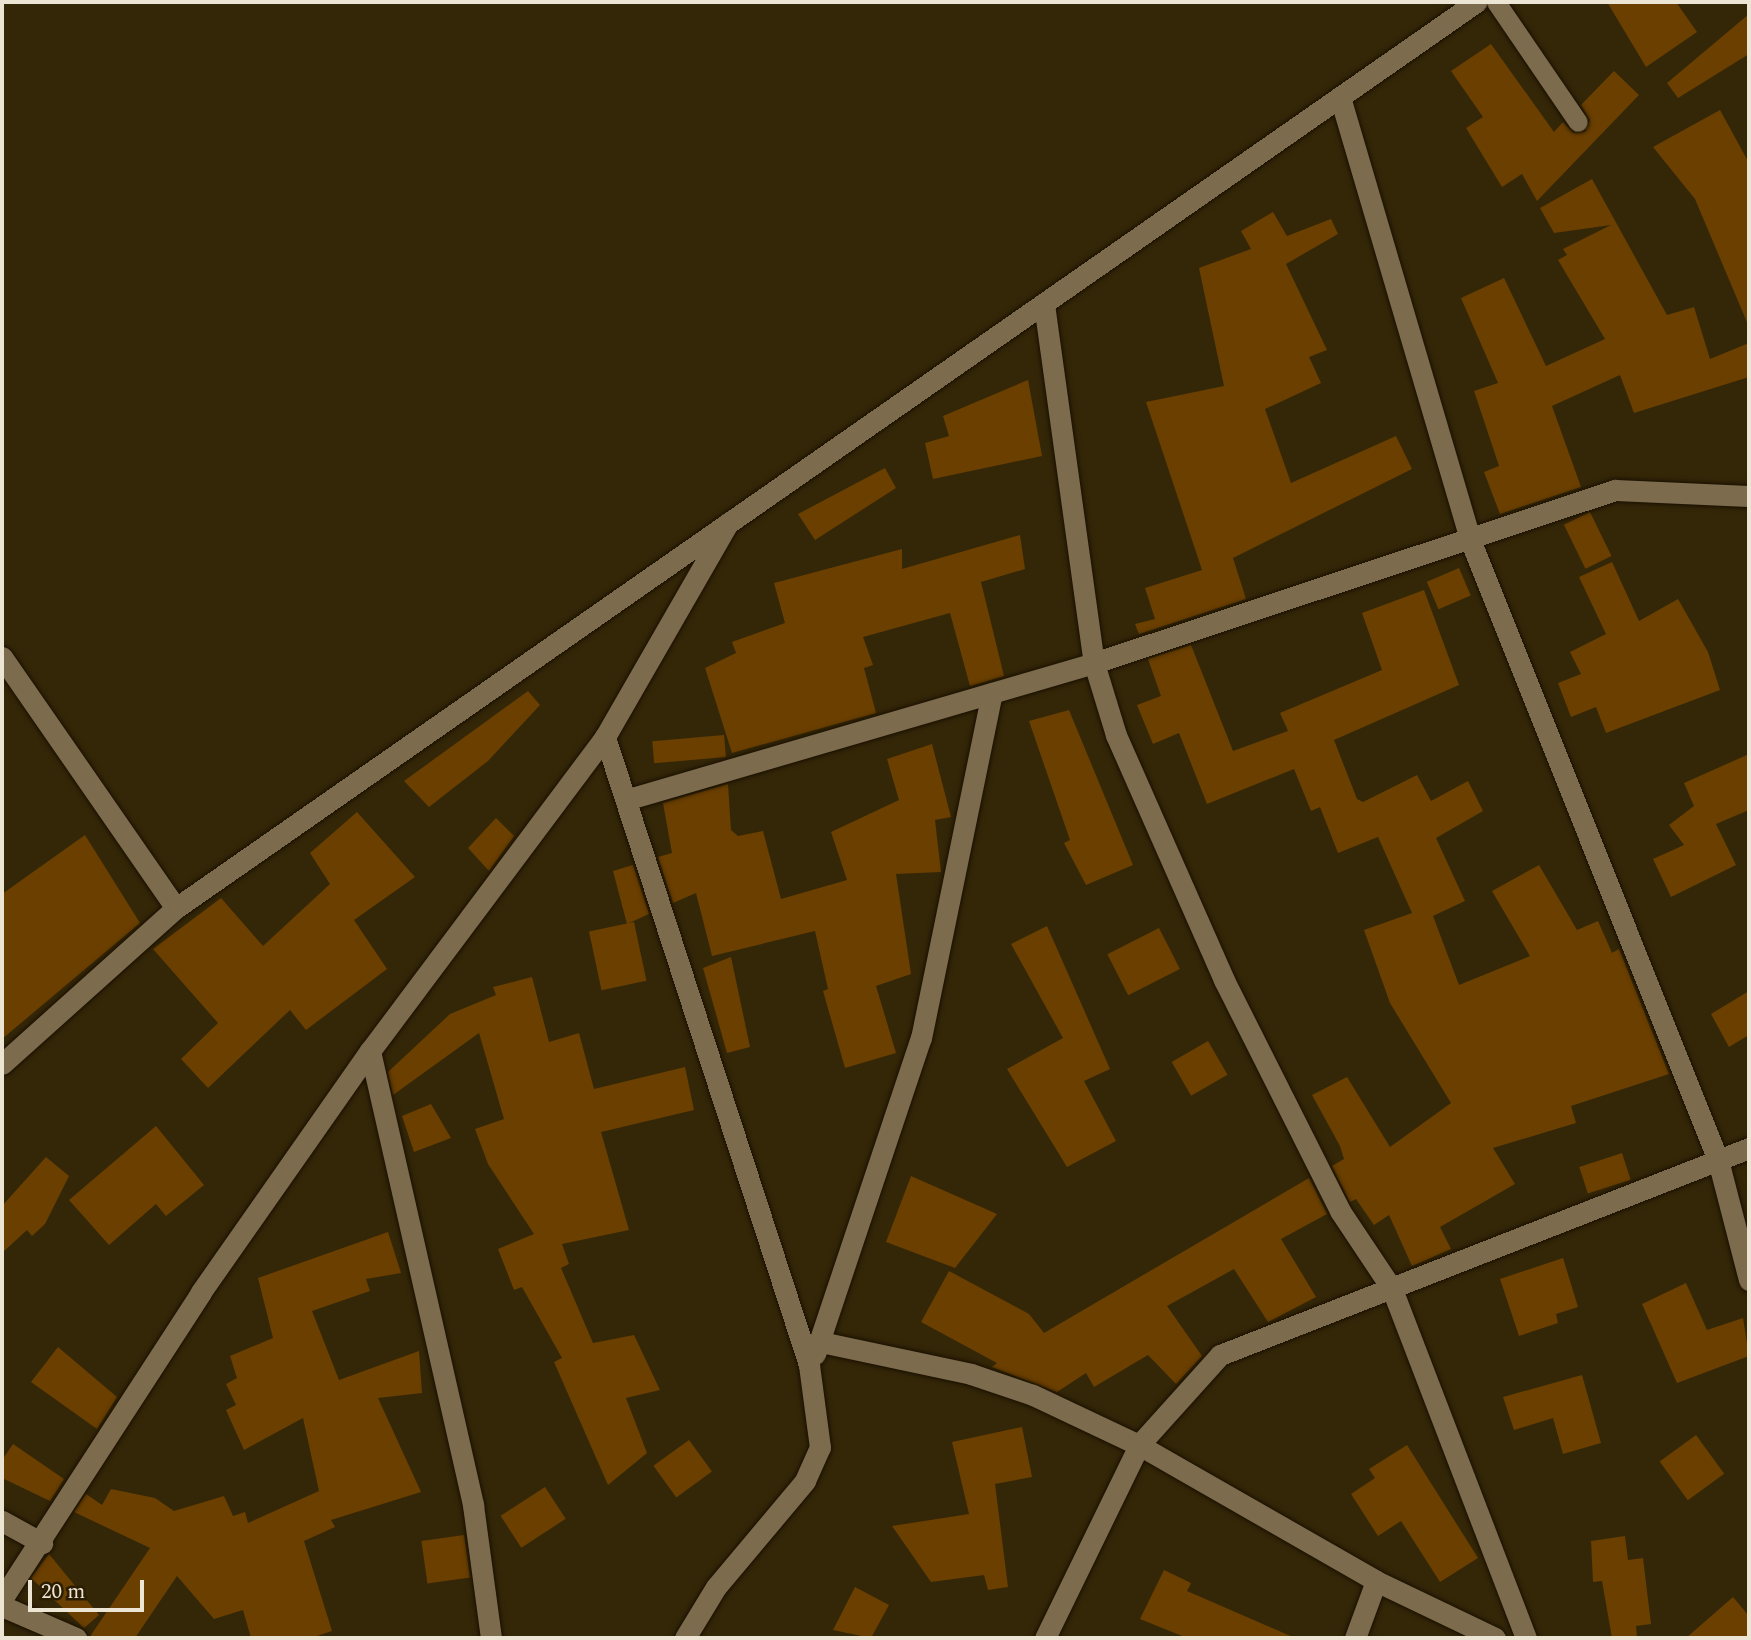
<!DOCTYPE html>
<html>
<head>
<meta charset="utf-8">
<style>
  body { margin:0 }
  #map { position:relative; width:1751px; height:1640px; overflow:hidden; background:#342708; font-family:Spectral,serif }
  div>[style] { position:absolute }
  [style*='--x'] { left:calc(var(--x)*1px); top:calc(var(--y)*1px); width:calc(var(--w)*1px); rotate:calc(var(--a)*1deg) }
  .building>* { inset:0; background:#6a3f00; transform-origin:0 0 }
  .roads { filter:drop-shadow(0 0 2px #1a1000) drop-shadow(0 0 2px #1a1000) }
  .lane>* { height:19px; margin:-9.5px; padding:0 9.5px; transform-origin:9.5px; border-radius:9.5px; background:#7c6c4d }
  .street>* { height:21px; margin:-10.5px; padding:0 10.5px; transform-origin:10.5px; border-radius:10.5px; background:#7c6c4d }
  span { translate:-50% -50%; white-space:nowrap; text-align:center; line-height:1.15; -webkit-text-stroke:5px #2a1d00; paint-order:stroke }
  .frame { position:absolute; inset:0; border:4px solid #ede5d3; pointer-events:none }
  .scale { position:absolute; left:28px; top:1580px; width:116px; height:32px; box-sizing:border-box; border:4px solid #ede5d3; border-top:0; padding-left:9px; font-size:21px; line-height:24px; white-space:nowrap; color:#ede5d3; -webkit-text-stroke:5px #2a1d00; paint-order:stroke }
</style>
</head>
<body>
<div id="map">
  <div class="building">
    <div style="clip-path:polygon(1607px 2px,1676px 2px,1697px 32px,1646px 67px)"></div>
    <div style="clip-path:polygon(1749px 14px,1749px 54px,1678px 98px,1667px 83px)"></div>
    <div style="clip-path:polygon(1491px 44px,1554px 132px,1563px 122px,1573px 133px,1585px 132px,1590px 120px,1581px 105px,1614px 71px,1639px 95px,1537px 201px,1522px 174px,1502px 187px,1466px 128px,1483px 117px,1451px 71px)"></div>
    <div style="clip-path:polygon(1720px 110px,1749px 163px,1749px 327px,1695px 199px,1653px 147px)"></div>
    <div style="clip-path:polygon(1592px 179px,1667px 315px,1694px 307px,1710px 359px,1749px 343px,1749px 377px,1634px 413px,1620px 375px,1552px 406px,1581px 487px,1500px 514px,1484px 472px,1499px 466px,1474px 391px,1498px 383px,1461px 298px,1504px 278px,1546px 366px,1605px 339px,1558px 260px,1567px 255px,1563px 249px,1611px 225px,1554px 233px,1540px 208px)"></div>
    <div style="clip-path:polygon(1273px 212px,1287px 236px,1331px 219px,1338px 234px,1286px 264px,1327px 350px,1309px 357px,1321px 383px,1265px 409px,1291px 483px,1396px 436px,1412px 469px,1233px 558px,1246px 599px,1139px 634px,1135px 624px,1155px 619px,1145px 588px,1202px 570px,1146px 402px,1224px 386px,1199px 268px,1251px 249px,1241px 231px)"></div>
    <div style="clip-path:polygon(1028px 380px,1042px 456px,933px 479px,925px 443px,949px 436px,943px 416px)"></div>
    <div style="clip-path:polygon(885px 468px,896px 488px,815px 540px,798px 514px)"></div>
    <div style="left:1590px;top:512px;width:49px;height:29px;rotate:64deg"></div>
    <div style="clip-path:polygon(1020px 535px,1025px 569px,981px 582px,1004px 676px,970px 686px,950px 613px,863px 637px,873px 665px,864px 668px,876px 713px,732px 753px,705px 668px,736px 653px,732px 642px,785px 623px,774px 583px,902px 549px,902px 569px)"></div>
    <div style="clip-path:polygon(1612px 562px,1639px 621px,1678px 599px,1708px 652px,1720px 690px,1606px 733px,1596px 707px,1571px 717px,1558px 683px,1581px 674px,1570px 652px,1606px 634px,1579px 577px)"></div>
    <div style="left:1459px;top:568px;width:30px;height:35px;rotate:67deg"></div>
    <div style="clip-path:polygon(1424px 590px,1459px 685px,1334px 740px,1357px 799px,1363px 802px,1417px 775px,1431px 801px,1468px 781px,1483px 811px,1436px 838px,1465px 901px,1433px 916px,1459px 985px,1530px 956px,1492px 891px,1539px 865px,1577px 930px,1598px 921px,1612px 953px,1619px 949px,1669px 1074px,1571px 1106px,1576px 1123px,1493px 1148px,1515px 1184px,1440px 1227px,1451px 1249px,1412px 1266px,1389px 1215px,1374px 1225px,1356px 1199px,1350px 1202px,1332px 1166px,1344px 1159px,1340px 1146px,1312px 1095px,1347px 1077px,1390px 1147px,1451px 1103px,1390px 1003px,1364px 930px,1412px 913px,1378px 837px,1338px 853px,1320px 807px,1311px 811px,1294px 769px,1207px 804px,1179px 733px,1153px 744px,1137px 705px,1161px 696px,1148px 659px,1191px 645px,1233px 751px,1288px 731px,1280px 713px,1382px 670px,1362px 613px)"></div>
    <div style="clip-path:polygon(528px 691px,540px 705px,488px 761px,429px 807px,404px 781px)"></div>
    <div style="clip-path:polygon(1069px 710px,1133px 865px,1086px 885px,1064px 843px,1070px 840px,1029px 721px)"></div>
    <div style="left:724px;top:735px;width:22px;height:72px;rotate:85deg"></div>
    <div style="clip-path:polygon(932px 744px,951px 817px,935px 820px,941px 872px,896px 874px,911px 974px,876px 986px,896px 1053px,845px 1068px,823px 991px,828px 989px,815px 931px,712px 956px,696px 893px,673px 903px,658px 857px,672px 853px,663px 803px,728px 784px,731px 830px,738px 836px,763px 831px,781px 899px,847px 880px,831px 832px,899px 800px,887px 759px)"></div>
    <div style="clip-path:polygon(1749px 754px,1749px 810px,1716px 824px,1736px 865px,1671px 897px,1653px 859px,1684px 845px,1669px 825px,1694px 806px,1684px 783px)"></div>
    <div style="clip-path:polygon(357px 812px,415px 877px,354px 920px,387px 969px,306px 1030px,290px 1010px,208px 1088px,181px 1059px,218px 1023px,153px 949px,221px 898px,263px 946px,330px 884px,310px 853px)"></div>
    <div style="clip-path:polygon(496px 818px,514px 836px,489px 871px,468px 848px)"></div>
    <div style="clip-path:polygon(85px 835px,140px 923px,2px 1039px,2px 894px)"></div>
    <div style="clip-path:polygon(633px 865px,649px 914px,627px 924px,613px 871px)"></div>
    <div style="left:634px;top:922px;width:60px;height:46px;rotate:78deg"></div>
    <div style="clip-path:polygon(1047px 926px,1110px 1069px,1084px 1081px,1116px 1141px,1067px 1167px,1007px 1069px,1063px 1038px,1011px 944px)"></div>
    <div style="left:1159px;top:928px;width:46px;height:58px;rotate:63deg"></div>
    <div style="clip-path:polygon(731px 957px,750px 1047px,727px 1053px,703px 968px)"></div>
    <div style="clip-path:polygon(532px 977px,549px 1042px,579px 1033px,594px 1089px,685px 1067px,694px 1110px,601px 1132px,629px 1230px,562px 1244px,569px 1264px,561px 1268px,593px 1343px,634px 1335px,660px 1390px,626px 1398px,647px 1453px,608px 1485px,554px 1362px,562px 1358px,522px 1287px,514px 1290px,498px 1249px,534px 1234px,488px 1164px,475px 1129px,504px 1119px,479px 1033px,393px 1095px,388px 1072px,450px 1014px,496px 995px,493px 987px)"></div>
    <div style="clip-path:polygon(1749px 991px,1749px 1035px,1729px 1047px,1711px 1014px)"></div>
    <div style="left:1208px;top:1041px;width:39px;height:42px;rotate:60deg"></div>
    <div style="clip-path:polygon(431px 1104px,451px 1138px,414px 1152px,402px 1116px)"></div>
    <div style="clip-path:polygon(156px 1126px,204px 1185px,166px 1216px,156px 1204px,109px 1245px,69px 1200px)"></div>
    <div style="left:1622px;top:1153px;width:28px;height:45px;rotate:72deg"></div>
    <div style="clip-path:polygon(46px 1157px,69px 1176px,45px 1224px,32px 1236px,27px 1230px,2px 1253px,2px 1206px)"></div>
    <div style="clip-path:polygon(911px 1176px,997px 1214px,955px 1268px,886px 1242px)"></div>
    <div style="clip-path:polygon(1309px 1178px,1327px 1214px,1281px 1239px,1316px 1297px,1268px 1322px,1234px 1269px,1167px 1306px,1202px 1356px,1176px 1384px,1148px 1355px,1094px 1387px,1086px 1373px,1057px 1392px,992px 1367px,997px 1363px,921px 1322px,949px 1271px,1029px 1314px,1044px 1333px)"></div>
    <div style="clip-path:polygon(388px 1232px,401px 1273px,366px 1279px,370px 1291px,312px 1311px,339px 1380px,419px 1351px,422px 1393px,378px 1398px,421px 1492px,331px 1520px,335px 1527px,304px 1541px,332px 1631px,311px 1638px,251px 1638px,243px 1610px,214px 1619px,177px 1576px,135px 1638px,89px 1638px,150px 1548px,74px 1512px,86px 1494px,102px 1505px,111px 1489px,155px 1498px,174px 1511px,224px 1496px,233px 1516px,245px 1512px,248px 1523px,319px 1491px,303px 1418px,244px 1450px,226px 1410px,236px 1405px,226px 1384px,237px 1378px,230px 1356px,273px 1338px,258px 1278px)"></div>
    <div style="clip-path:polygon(1563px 1258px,1578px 1307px,1556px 1314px,1558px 1323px,1519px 1336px,1500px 1279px)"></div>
    <div style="clip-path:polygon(1686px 1283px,1707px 1330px,1743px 1318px,1749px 1356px,1677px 1383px,1642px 1304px)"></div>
    <div style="clip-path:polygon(58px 1347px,117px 1397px,97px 1429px,31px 1382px)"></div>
    <div style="clip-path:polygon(1582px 1375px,1601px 1443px,1563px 1454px,1553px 1418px,1514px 1430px,1503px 1397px)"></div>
    <div style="clip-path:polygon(1022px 1427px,1032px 1477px,995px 1484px,1008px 1587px,988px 1590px,984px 1575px,931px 1582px,892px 1526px,969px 1514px,952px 1442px)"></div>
    <div style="left:1696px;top:1435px;width:48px;height:45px;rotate:54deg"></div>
    <div style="left:689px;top:1440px;width:39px;height:44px;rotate:54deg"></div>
    <div style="clip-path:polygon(13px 1444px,64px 1479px,50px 1501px,2px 1478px,2px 1460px)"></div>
    <div style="clip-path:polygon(1407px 1445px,1478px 1558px,1440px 1582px,1401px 1521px,1378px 1536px,1351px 1494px,1375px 1478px,1369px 1469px)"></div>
    <div style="left:545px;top:1487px;width:38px;height:53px;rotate:57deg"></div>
    <div style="left:464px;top:1535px;width:43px;height:43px;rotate:82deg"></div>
    <div style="clip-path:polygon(1625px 1536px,1628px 1560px,1643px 1558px,1651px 1624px,1636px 1626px,1637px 1637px,1612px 1638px,1602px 1581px,1593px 1582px,1591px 1541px)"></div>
    <div style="clip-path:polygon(49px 1554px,99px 1615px,84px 1628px,31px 1578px)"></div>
    <div style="clip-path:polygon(1164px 1570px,1191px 1583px,1187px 1591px,1295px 1638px,1187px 1638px,1140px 1619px)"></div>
    <div style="clip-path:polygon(855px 1587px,889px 1605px,871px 1638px,833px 1630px)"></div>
    <div style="clip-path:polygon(1733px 1597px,1749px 1616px,1749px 1638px,1686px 1638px)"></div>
  </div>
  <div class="roads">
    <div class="lane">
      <div style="--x:1496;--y:2;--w:145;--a:55.7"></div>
    </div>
    <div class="street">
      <div style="--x:1340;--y:97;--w:464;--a:73.6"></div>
      <div style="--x:1471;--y:542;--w:666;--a:68.21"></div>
      <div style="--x:1718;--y:1160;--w:124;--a:75.5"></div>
      <div style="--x:1044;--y:304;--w:362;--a:82.1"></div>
      <div style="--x:1094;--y:663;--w:75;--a:73"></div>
      <div style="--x:1116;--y:735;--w:268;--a:66.2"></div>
      <div style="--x:1224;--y:980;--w:258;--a:63.3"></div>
      <div style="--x:1340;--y:1211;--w:94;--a:56.3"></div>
      <div style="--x:1392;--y:1289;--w:374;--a:69"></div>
      <div style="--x:2;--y:657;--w:305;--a:55.3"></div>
      <div style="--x:605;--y:737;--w:660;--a:72"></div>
      <div style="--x:809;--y:1365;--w:83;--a:82.4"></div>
      <div style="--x:820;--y:1447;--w:37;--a:114"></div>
      <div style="--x:805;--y:1481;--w:138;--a:130"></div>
      <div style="--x:716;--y:1587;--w:60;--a:121.3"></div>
      <div style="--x:629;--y:799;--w:484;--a:-16.3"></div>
      <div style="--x:1094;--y:663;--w:549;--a:-18.37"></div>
      <div style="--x:1615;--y:490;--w:134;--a:2.6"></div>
      <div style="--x:370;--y:1051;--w:466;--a:77.2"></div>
      <div style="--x:473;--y:1505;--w:134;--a:82.3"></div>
      <div style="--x:2;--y:1064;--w:234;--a:-41.9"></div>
      <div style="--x:176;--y:908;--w:1585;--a:-34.87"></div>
      <div style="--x:821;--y:1342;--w:153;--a:12"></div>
      <div style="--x:971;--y:1374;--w:65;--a:18.7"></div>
      <div style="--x:1033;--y:1395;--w:117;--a:25.3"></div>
      <div style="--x:1139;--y:1445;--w:273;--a:29.8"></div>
      <div style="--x:1376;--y:1581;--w:132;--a:25.6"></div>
      <div style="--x:815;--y:1354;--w:333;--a:-71.5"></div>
      <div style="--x:921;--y:1038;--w:352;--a:-78.4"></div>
      <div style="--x:2;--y:1521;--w:46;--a:28.8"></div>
      <div style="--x:2;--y:1599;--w:366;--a:-57"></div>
      <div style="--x:201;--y:1292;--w:294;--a:-55"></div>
      <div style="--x:370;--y:1051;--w:392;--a:-53.2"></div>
      <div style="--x:605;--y:737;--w:247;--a:-60.1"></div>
      <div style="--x:2;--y:1606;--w:81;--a:23.4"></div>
      <div style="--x:1045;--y:1638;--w:215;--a:-64"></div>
      <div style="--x:1139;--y:1445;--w:121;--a:-48"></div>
      <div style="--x:1220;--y:1355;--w:568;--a:-21.37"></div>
      <div style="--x:1355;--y:1638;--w:61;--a:-69.8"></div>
    </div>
  </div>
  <div class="frame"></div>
  <div class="scale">20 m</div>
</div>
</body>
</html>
